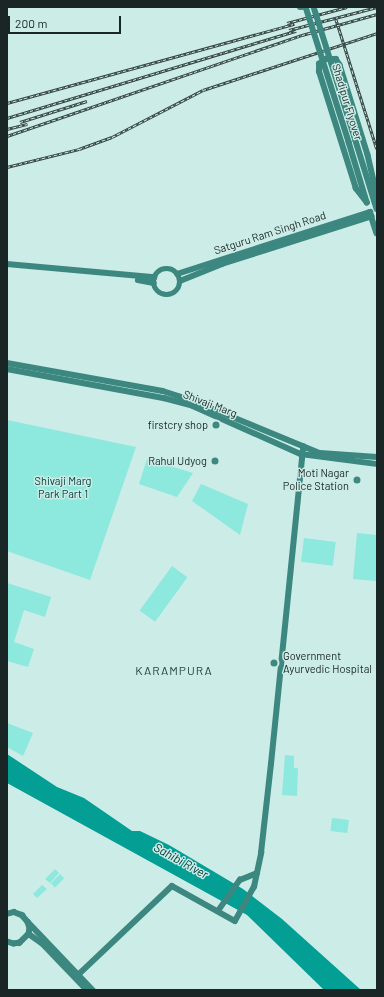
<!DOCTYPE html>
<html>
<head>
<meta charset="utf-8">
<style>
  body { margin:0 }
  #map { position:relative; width:384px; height:997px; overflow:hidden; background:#ccece7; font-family:Barlow,sans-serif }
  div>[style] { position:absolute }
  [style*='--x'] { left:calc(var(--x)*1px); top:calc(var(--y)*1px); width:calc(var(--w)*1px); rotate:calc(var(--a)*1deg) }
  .green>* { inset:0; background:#8de8dd; transform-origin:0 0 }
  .water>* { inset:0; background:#039f94 }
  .secondary>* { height:5.5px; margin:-2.75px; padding:0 2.75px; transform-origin:2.75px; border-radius:2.75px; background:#3c877f }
  .secondary>.ring { margin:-2.75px; padding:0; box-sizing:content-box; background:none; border:5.5px solid #3c877f; border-radius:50% }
  .rail>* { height:2.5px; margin-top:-1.25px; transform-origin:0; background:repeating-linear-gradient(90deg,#ccece7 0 3px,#334240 0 6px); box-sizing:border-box; border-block:1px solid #334240 }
  .secondary-bridge>* { height:5.5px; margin:-2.75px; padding:0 2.75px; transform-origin:2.75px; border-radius:2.75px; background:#3c877f }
  .dots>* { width:11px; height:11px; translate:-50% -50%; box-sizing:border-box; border:2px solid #ccece7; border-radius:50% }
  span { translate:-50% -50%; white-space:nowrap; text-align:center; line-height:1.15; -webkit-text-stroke:3px #ccece7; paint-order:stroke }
  .street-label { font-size:11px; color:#1a2625 }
  .poi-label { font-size:11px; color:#1a2625 }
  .right { translate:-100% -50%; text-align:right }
  .left { translate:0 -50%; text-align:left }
  .park-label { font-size:11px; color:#05403b }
  .neighbourhood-label { font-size:12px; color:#294542; letter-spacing:1px }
  .water-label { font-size:12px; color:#003a36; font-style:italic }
  .frame { position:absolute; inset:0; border:8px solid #1a2625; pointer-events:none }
  .scale { position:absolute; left:8px; top:16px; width:113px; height:18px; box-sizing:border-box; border:2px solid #1a2625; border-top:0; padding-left:5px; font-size:12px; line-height:14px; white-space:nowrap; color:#1a2625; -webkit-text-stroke:3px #ccece7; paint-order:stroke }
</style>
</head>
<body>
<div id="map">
  <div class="green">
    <div style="clip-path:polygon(7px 420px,136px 447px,90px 580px,7px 551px)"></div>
    <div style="clip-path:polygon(147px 459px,193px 473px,177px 497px,139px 484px)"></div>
    <div style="clip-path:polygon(201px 484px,248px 504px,240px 535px,192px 501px)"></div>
    <div style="clip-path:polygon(357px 533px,377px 535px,377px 581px,353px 579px)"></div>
    <div style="left:304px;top:538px;width:32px;height:24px;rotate:7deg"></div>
    <div style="left:172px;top:566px;width:19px;height:55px;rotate:36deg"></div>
    <div style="clip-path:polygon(7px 583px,51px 597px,45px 617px,24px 610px,14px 642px,34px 649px,28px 667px,7px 661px)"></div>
    <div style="clip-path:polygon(7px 723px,33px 733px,23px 756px,7px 747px)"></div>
    <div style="clip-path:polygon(285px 755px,294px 756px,294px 768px,298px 768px,297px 796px,282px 795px)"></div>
    <div style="left:332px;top:818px;width:17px;height:13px;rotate:7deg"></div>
    <div style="clip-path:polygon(55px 869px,59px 873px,50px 883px,45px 879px)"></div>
    <div style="left:60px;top:874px;width:6px;height:13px;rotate:45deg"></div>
    <div style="clip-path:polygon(42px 885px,47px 889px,37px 898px,33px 894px)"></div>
  </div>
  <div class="water">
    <div style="clip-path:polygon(7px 754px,57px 787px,84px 798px,132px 831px,140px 831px,169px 845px,243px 889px,282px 919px,361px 990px,324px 990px,247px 915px,7px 783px)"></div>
  </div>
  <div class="secondary">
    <div style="--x:300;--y:7;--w:2;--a:0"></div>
    <div style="--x:356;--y:141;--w:71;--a:72.8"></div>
    <div style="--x:349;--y:142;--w:63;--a:73.3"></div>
    <div style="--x:367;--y:203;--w:18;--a:-128"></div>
    <div style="--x:356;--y:189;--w:123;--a:-107.5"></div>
    <div style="--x:319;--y:72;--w:8;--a:-90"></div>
    <div style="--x:319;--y:64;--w:9;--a:-36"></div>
    <div style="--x:326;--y:59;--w:10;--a:0"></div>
    <div style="--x:336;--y:59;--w:7;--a:56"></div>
    <div style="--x:340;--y:65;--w:94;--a:72.7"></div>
    <div style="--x:368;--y:155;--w:27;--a:77"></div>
    <div style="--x:374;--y:181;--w:20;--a:87"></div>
    <div style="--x:370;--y:212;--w:22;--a:72"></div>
    <div style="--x:7;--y:264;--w:148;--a:5.1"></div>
    <div class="ring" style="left:154px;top:269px;width:20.5px;height:20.5px"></div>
    <div style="--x:177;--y:274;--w:203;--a:-17.8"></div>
    <div style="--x:138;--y:280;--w:16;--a:11"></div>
    <div style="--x:180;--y:281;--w:45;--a:-22"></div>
    <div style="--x:222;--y:264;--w:157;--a:-17.7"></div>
    <div style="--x:7;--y:363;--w:158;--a:10.2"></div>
    <div style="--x:163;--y:391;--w:35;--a:18"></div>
    <div style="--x:196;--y:402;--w:134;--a:22.4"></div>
    <div style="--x:320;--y:453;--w:57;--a:4"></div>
    <div style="--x:7;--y:369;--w:160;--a:10.5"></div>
    <div style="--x:164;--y:398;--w:30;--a:15"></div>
    <div style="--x:193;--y:406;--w:118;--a:24"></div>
    <div style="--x:301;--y:454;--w:77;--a:7.5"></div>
    <div style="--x:218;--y:911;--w:38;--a:-55"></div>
    <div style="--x:240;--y:880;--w:18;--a:-22"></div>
    <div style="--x:7;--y:914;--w:7;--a:-16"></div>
    <div style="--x:14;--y:912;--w:9;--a:21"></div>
    <div style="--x:22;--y:915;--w:9;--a:49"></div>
    <div style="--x:28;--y:922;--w:6;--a:72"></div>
    <div style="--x:30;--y:928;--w:6;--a:99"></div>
    <div style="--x:29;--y:934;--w:13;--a:135"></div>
    <div style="--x:20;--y:943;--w:6;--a:171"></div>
    <div style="--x:14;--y:944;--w:7;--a:-164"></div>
    <div style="--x:28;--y:922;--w:94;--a:46.3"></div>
    <div style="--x:29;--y:934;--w:16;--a:35"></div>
    <div style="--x:42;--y:943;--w:65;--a:46.2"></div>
    <div style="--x:76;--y:977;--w:132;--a:-43.5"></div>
    <div style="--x:172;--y:886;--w:72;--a:29.1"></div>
    <div style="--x:235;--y:921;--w:39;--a:-61"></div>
    <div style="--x:254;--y:887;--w:35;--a:-78"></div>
    <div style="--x:261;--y:853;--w:90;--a:-83.6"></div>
    <div style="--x:271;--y:764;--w:319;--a:-84.2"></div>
  </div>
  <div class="rail">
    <div style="--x:336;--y:19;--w:136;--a:72.5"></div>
    <div style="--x:287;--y:23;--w:62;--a:-14.9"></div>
    <div style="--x:289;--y:30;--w:91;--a:-14.6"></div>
    <div style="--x:7;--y:103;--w:298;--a:-15.4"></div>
    <div style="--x:7;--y:118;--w:302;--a:-16.8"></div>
    <div style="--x:20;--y:122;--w:70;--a:-17.4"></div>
    <div style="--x:7;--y:129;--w:21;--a:-14"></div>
    <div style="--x:7;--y:136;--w:312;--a:-18.9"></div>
    <div style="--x:302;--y:35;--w:78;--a:-15.6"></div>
    <div style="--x:7;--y:167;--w:74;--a:-14"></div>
    <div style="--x:79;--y:149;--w:35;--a:-20"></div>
    <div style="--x:112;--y:137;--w:102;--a:-27.3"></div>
    <div style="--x:203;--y:90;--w:183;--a:-18.1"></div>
  </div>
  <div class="secondary-bridge">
    <div style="--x:306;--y:7;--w:142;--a:72.3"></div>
    <div style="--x:314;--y:7;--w:140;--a:72.6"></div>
  </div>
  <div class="dots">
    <div style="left:216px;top:425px;background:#40877f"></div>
    <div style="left:215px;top:461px;background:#40877f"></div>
    <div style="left:357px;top:480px;background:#40877f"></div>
    <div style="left:274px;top:663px;background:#40877f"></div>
  </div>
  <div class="street-label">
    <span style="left:347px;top:102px;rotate:73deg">Shadipur Flyover</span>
    <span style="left:270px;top:233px;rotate:-18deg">Satguru Ram Singh Road</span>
    <span style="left:210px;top:404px;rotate:21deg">Shivaji Marg</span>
  </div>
  <div class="poi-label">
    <span class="right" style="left:208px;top:425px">firstcry shop</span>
    <span class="right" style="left:207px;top:461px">Rahul Udyog</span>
    <span class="right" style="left:349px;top:480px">Moti Nagar<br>Police Station</span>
    <span class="left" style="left:283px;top:663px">Government<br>Ayurvedic Hospital</span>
  </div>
  <div class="park-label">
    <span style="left:63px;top:488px">Shivaji Marg<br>Park Part 1</span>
  </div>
  <div class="neighbourhood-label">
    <span style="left:174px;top:671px">KARAMPURA</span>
  </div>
  <div class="water-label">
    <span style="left:181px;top:861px;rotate:29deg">Sahibi River</span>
  </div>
  <div class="frame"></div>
  <div class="scale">200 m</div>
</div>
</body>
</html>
